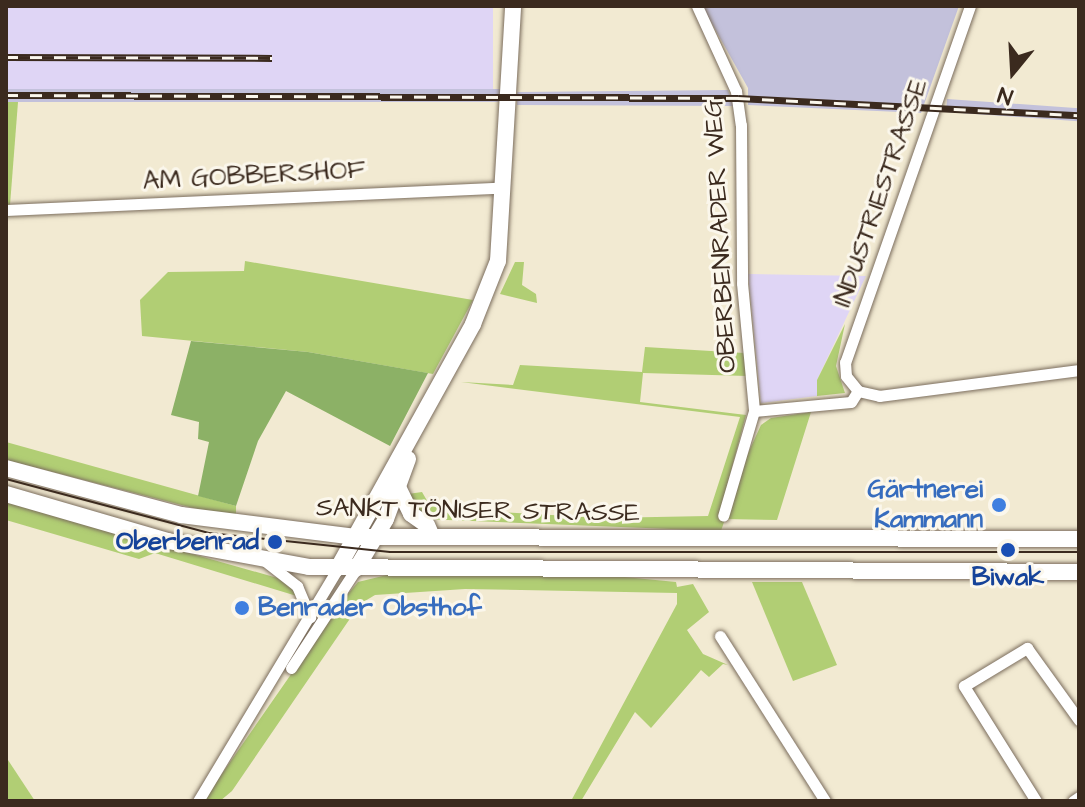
<!DOCTYPE html>
<html>
<head>
<meta charset="utf-8">
<style>
  body { margin:0 }
  #map { position:relative; width:1085px; height:807px; overflow:hidden; background:#f2ead2; font-family:"Architects Daughter",sans-serif }
  div>[style] { position:absolute }
  [style*='--x'] { left:calc(var(--x)*1px); top:calc(var(--y)*1px); width:calc(var(--w)*1px); rotate:calc(var(--a)*1deg) }
  .built>* { inset:0; background:#dfd5f5; transform-origin:0 0 }
  .industrial>* { inset:0; background:#c3c1db; transform-origin:0 0 }
  .green>* { inset:0; background:#b1ce74 }
  .forest>* { inset:0; background:#8cb166 }
  .roads { filter:drop-shadow(0 0 2px #7b6d5d) drop-shadow(0 0 2px #7b6d5d) }
  .street>* { height:11px; margin:-5.5px; padding:0 5.5px; transform-origin:5.5px; border-radius:5.5px; background:#fff }
  .secondary>* { height:16px; margin:-8px; padding:0 8px; transform-origin:8px; border-radius:8px; background:#fff }
  .tram>* { height:2px; margin:-1px; padding:0 1px; transform-origin:1px; border-radius:1px; background:#3b2a1e }
  .rail>* { height:7px; margin-top:-3.5px; transform-origin:0; background:repeating-linear-gradient(90deg,#fbf7ec 0 12px,#3b2a1e 0 24px); box-sizing:border-box; border-block:2px solid #3b2a1e }
  .dots>* { width:22px; height:22px; translate:-50% -50%; box-sizing:border-box; border:4px solid #fbf7ec; border-radius:50% }
  span { translate:-50% -50%; white-space:nowrap; text-align:center; line-height:1.15; -webkit-text-stroke:6px #fbf7ec; paint-order:stroke }
  .street-label { font-size:26px; color:#3b2a1e }
  .shop-label { font-size:26px; color:#366cbe; font-weight:700 }
  .right { translate:-100% -50%; text-align:right }
  .left { translate:0 -50%; text-align:left }
  .transit-label { font-size:26px; color:#164399; font-weight:700 }
  .frame { position:absolute; inset:0; border:8px solid #3b2a1e; pointer-events:none }
  .north { position:absolute; left:973px; top:32px; width:80px; height:80px; -webkit-text-stroke:6px #fbf7ec; paint-order:stroke; rotate:198deg; font-size:22px; font-weight:700; line-height:32px; text-align:center; color:#3b2a1e }
  .north::after { content:''; display:block; margin:auto; width:28px; height:36px; background:#3b2a1e; clip-path:polygon(50% 0,100% 100%,50% 72%,0 100%) }
</style>
</head>
<body>
<div id="map">
  <div class="built">
    <div style="left:6px;top:6px;width:487px;height:83px"></div>
    <div style="clip-path:polygon(748px 274px,866px 276px,817px 380px,817px 396px,761px 403px)"></div>
  </div>
  <div class="industrial">
    <div style="clip-path:polygon(702px 6px,959px 6px,921px 113px,748px 105px,748px 88px)"></div>
    <div style="left:6px;top:89px;width:496px;height:13px"></div>
    <div style="clip-path:polygon(728px 90px,734px 106px,517px 105px,517px 92px)"></div>
    <div style="left:947px;top:99px;width:132px;height:13px;rotate:4deg"></div>
  </div>
  <div class="green">
    <div style="clip-path:polygon(6px 102px,18px 102px,10px 205px,6px 205px)"></div>
    <div style="clip-path:polygon(245px 261px,473px 300px,433px 374px,308px 352px,142px 336px,140px 300px,168px 272px,244px 271px)"></div>
    <div style="clip-path:polygon(515px 262px,524px 262px,522px 285px,536px 294px,537px 303px,500px 294px)"></div>
    <div style="clip-path:polygon(845px 324px,836px 366px,845px 393px,817px 396px,817px 380px)"></div>
    <div style="clip-path:polygon(645px 347px,744px 353px,747px 376px,643px 373px,640px 402px,746px 415px,719px 516px,761px 425px,771px 418px,811px 412px,777px 520px,725px 519px,721px 531px,423px 519px,408px 494px,422px 492px,429px 504px,446px 509px,604px 518px,708px 516px,740px 417px,461px 382px,513px 385px,520px 365px,642px 372px)"></div>
    <div style="clip-path:polygon(6px 442px,236px 506px,236px 519px,6px 460px)"></div>
    <div style="clip-path:polygon(6px 501px,281px 579px,300px 597px,155px 553px,139px 559px,6px 520px)"></div>
    <div style="clip-path:polygon(391px 574px,604px 575px,676px 582px,677px 587px,693px 584px,709px 612px,687px 630px,703px 654px,728px 665px,723px 664px,709px 677px,701px 670px,651px 728px,635px 712px,581px 801px,571px 801px,677px 604px,677px 593px,465px 589px,375px 595px,360px 604px,232px 791px,220px 801px,203px 801px,342px 601px,358px 582px)"></div>
    <div style="clip-path:polygon(752px 582px,802px 582px,837px 665px,793px 681px)"></div>
    <div style="clip-path:polygon(6px 757px,35px 801px,6px 801px)"></div>
  </div>
  <div class="forest">
    <div style="clip-path:polygon(191px 341px,308px 352px,428px 373px,390px 446px,286px 391px,258px 441px,236px 506px,198px 496px,209px 442px,198px 439px,199px 422px,171px 415px)"></div>
  </div>
  <div class="roads">
    <div class="street">
      <div style="--x:697;--y:6;--w:94;--a:65.4"></div>
      <div style="--x:736;--y:91;--w:34;--a:82"></div>
      <div style="--x:741;--y:125;--w:158;--a:89.6"></div>
      <div style="--x:742;--y:283;--w:129;--a:84.6"></div>
      <div style="--x:754;--y:411;--w:109;--a:106.4"></div>
      <div style="--x:970;--y:6;--w:377;--a:109.3"></div>
      <div style="--x:845;--y:362;--w:14;--a:86"></div>
      <div style="--x:846;--y:376;--w:19;--a:51"></div>
      <div style="--x:858;--y:391;--w:22;--a:13"></div>
      <div style="--x:879;--y:396;--w:202;--a:-7.4"></div>
      <div style="--x:6;--y:210;--w:498;--a:-2.6"></div>
      <div style="--x:754;--y:411;--w:97;--a:-5.3"></div>
      <div style="--x:851;--y:402;--w:13;--a:-58"></div>
      <div style="--x:265;--y:561;--w:41;--a:38"></div>
      <div style="--x:297;--y:586;--w:34;--a:67"></div>
      <div style="--x:720;--y:636;--w:196;--a:57.5"></div>
      <div style="--x:291;--y:668;--w:118;--a:-56.7"></div>
      <div style="--x:198;--y:801;--w:272;--a:-59"></div>
      <div style="--x:1036;--y:801;--w:136;--a:-122.1"></div>
      <div style="--x:964;--y:686;--w:74;--a:-31.1"></div>
      <div style="--x:1027;--y:648;--w:89;--a:54.2"></div>
      <div style="--x:1073;--y:801;--w:7;--a:-34"></div>
    </div>
    <div class="secondary">
      <div style="--x:6;--y:468;--w:181;--a:15"></div>
      <div style="--x:181;--y:515;--w:176;--a:7.2"></div>
      <div style="--x:356;--y:537;--w:723;--a:0.16"></div>
      <div style="--x:398;--y:487;--w:30;--a:64"></div>
      <div style="--x:411;--y:514;--w:19;--a:35"></div>
      <div style="--x:427;--y:525;--w:13;--a:67"></div>
      <div style="--x:6;--y:494;--w:169;--a:16.2"></div>
      <div style="--x:168;--y:541;--w:143;--a:10.4"></div>
      <div style="--x:309;--y:567;--w:770;--a:0.37"></div>
      <div style="--x:338;--y:568;--w:279;--a:-61"></div>
      <div style="--x:473;--y:324;--w:68;--a:-68.4"></div>
      <div style="--x:498;--y:261;--w:255;--a:-86.6"></div>
      <div style="--x:356;--y:569;--w:58;--a:-59"></div>
      <div style="--x:386;--y:519;--w:64;--a:-69.9"></div>
    </div>
  </div>
  <div class="tram">
    <div style="--x:6;--y:479;--w:210;--a:14.9"></div>
    <div style="--x:209;--y:533;--w:182;--a:6"></div>
    <div style="--x:390;--y:552;--w:689;--a:0"></div>
  </div>
  <div class="rail">
    <div style="--x:6;--y:57;--w:266;--a:0.2"></div>
    <div style="--x:6;--y:95;--w:732;--a:0.23"></div>
    <div style="--x:738;--y:98;--w:341;--a:2.9"></div>
  </div>
  <div class="dots">
    <div style="left:999px;top:505px;background:#3f7fe0"></div>
    <div style="left:275px;top:542px;background:#1a4fb4"></div>
    <div style="left:1008px;top:550px;background:#1a4fb4"></div>
    <div style="left:242px;top:608px;background:#3f7fe0"></div>
  </div>
  <div class="street-label">
    <span style="left:254px;top:176px;rotate:-3deg">AM GOBBERSHOF</span>
    <span style="left:881px;top:193px;rotate:-71deg">INDUSTRIESTRASSE</span>
    <span style="left:721px;top:236px;rotate:-93deg">OBERBENRADER WEG</span>
    <span style="left:478px;top:511px;rotate:1deg">SANKT TÖNISER STRASSE</span>
  </div>
  <div class="shop-label">
    <span class="right" style="left:983px;top:505px">Gärtnerei<br>Kammann</span>
    <span class="left" style="left:258px;top:608px">Benrader Obsthof</span>
  </div>
  <div class="transit-label">
    <span class="right" style="left:259px;top:542px">Oberbenrad</span>
    <span style="left:1008px;top:578px">Biwak</span>
  </div>
  <div class="frame"></div>
  <div class="north">N</div>
</div>
</body>
</html>
